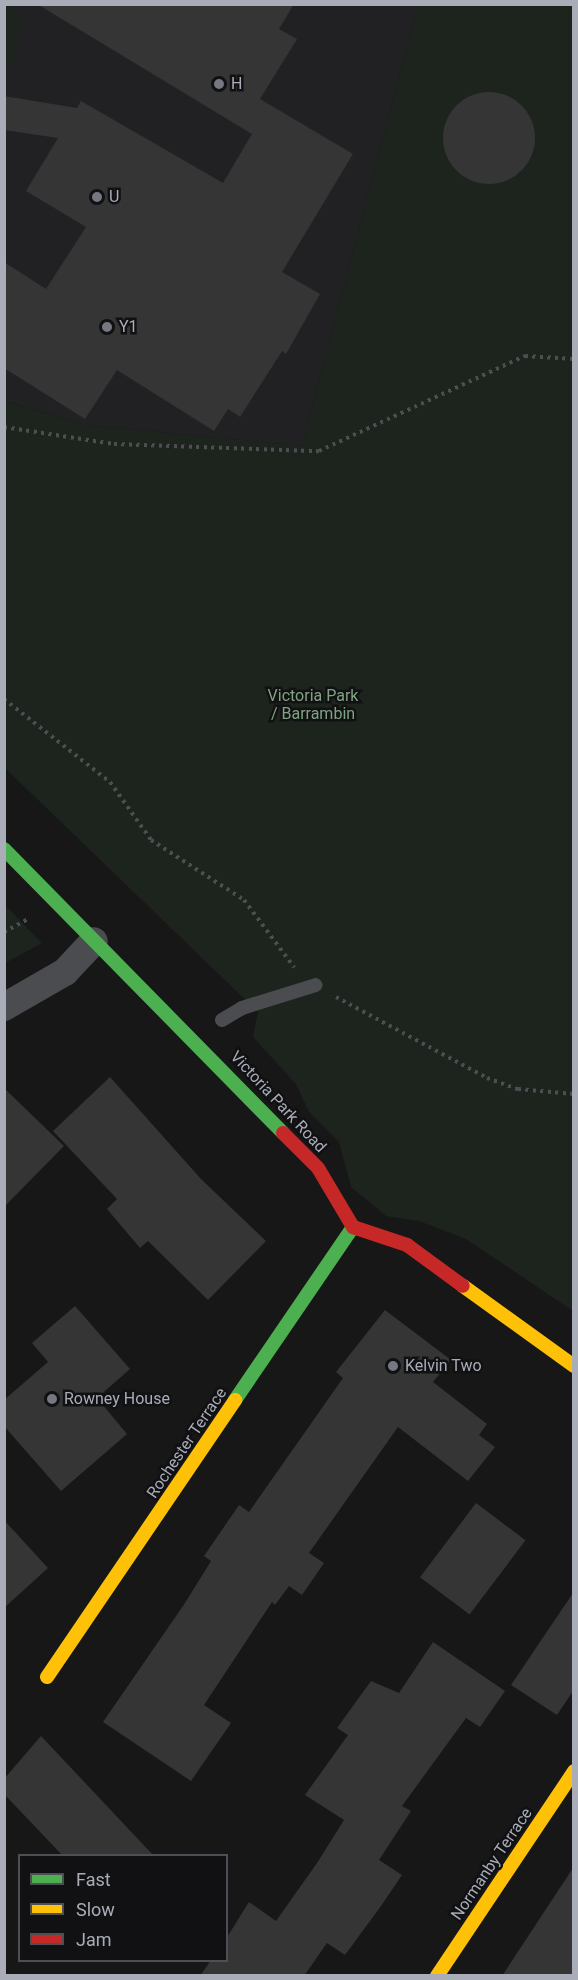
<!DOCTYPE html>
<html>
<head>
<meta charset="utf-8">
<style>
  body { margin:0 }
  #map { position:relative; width:578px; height:1980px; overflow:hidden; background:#171717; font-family:Roboto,sans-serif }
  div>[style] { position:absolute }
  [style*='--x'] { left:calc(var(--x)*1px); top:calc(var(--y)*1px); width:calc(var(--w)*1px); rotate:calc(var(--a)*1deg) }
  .built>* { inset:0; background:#212123 }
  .green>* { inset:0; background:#1d241e }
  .building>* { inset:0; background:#353536; transform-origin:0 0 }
  .round { border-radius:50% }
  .path>* { height:4px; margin-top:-2px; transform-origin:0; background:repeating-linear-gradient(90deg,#4d4e52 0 3px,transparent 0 7.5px) }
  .lane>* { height:14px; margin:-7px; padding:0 7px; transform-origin:7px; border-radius:7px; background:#4b4c50 }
  .street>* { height:28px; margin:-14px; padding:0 14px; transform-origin:14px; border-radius:14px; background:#4b4c50 }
  .fast>* { height:14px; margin:-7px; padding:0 7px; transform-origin:7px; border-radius:7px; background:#4caf50 }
  .slow>* { height:14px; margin:-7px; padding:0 7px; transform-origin:7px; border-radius:7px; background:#ffc107 }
  .jam>* { height:14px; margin:-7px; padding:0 7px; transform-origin:7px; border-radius:7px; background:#c62828 }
  .dots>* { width:16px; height:16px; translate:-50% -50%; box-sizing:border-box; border:3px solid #111113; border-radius:50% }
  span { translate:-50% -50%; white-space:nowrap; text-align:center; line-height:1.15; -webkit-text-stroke:5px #111113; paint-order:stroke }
  .poi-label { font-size:16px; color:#a8adb8 }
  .left { translate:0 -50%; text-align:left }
  .park-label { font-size:16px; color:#7fa381 }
  .street-label { font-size:16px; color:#a8adb8 }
  .frame { position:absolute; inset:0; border:6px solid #a8adb8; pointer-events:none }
  .legend { position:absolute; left:18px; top:1854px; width:210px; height:108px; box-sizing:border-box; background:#111113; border:2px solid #4d4f55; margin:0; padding:8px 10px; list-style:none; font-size:18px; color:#a8adb8 }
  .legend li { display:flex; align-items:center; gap:12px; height:30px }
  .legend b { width:30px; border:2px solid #4d4f55 }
</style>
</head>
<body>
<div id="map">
  <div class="built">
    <div style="clip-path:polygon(4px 5px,418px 5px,302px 446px,85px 425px,5px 401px)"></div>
  </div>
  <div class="green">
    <div style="clip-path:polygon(4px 5px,20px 14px,16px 63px,5px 61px)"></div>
    <div style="clip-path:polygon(418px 5px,573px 5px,573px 1311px,466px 1239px,419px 1221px,386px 1216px,351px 1187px,339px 1142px,309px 1112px,296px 1084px,253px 1037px,258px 1012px,5px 768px,4px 401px,85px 425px,302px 446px)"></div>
    <div style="clip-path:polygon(4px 904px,42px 943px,5px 963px,4px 963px)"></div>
  </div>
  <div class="building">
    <div style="clip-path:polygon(37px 4px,294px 4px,279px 29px,297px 39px,260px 99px,353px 154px,282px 272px,320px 294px,286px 354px,282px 351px,240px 417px,228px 409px,214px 431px,117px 370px,85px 419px,4px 368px,4px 262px,46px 289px,86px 227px,26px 191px,58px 138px,4px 130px,4px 96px,77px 108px,81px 101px,223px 183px,252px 134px)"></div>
    <div class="round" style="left:443px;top:92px;width:92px;height:92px"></div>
    <div style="clip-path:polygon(110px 1077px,201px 1179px,266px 1241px,208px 1300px,148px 1241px,140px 1248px,107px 1209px,117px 1199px,53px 1131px)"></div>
    <div style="clip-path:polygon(4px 1088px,64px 1146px,4px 1207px)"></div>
    <div style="clip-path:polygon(75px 1306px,130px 1369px,97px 1398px,127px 1434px,61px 1491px,4px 1426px,4px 1400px,48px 1362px,32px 1343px)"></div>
    <div style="clip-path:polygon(385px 1310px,451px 1360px,433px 1382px,487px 1424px,479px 1435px,495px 1447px,468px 1481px,398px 1427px,309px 1553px,324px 1563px,302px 1595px,289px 1586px,275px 1605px,272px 1602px,204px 1705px,231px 1723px,191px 1781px,103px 1722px,185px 1603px,211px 1561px,204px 1556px,239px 1505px,249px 1512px,343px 1378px,336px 1372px)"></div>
    <div style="left:476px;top:1503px;width:62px;height:93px;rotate:37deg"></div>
    <div style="clip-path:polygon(4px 1520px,48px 1568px,4px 1608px)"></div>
    <div style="clip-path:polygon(573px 1593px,573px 1691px,557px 1715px,511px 1685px)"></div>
    <div style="clip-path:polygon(433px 1642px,505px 1691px,480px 1727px,466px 1718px,402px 1806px,411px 1811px,379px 1860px,402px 1875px,381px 1906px,345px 1955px,327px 1943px,304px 1976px,200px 1976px,211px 1960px,226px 1960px,226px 1939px,249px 1902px,276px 1921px,317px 1863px,344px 1820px,305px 1795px,348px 1735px,337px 1728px,371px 1681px,399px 1693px)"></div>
    <div style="clip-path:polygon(41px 1736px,154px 1856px,63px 1856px,4px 1794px,4px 1779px)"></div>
    <div style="clip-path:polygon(573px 1868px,573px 1976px,502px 1976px,548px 1906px)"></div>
  </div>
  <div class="path">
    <div style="--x:4;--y:427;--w:111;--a:8.8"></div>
    <div style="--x:114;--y:444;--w:205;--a:2"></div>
    <div style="--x:319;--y:451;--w:227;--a:-24.8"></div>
    <div style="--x:525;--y:356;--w:49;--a:3.5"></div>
    <div style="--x:4;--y:699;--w:135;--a:38.1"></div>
    <div style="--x:110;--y:782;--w:71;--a:54.7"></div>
    <div style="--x:151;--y:840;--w:111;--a:32.8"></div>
    <div style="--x:244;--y:900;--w:84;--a:53.3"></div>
    <div style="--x:4;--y:932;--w:27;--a:-28"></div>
    <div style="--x:336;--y:997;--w:171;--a:28.2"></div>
    <div style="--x:487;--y:1078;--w:33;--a:20"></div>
    <div style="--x:518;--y:1089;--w:56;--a:5.1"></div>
  </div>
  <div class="lane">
    <div style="--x:222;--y:1020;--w:23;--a:-31"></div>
    <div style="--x:242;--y:1008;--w:77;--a:-17.3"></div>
  </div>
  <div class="street">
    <div style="--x:4;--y:1007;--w:70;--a:-29.8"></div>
    <div style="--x:65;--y:972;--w:42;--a:-46.9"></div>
  </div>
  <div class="fast">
    <div style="--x:4;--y:849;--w:398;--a:45.5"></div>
    <div style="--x:235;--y:1400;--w:209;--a:-55.7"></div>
  </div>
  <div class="slow">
    <div style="--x:463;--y:1286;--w:137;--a:35.8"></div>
    <div style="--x:47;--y:1677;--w:335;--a:-55.8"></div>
    <div style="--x:437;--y:1976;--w:247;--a:-56.2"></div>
  </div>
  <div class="jam">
    <div style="--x:283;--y:1133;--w:49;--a:45"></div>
    <div style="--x:318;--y:1168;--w:69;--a:59.3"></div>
    <div style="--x:353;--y:1227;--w:57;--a:18.4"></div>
    <div style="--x:407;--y:1245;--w:69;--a:36.2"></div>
  </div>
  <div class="dots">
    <div style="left:219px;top:84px;background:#757880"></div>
    <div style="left:97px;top:197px;background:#757880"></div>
    <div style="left:107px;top:327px;background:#757880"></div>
    <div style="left:393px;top:1366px;background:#757880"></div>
    <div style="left:52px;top:1399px;background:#757880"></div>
  </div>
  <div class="poi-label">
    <span class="left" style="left:231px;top:84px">H</span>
    <span class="left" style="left:109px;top:197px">U</span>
    <span class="left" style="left:119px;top:327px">Y1</span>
    <span class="left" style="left:405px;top:1366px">Kelvin Two</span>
    <span class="left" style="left:64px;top:1399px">Rowney House</span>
  </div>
  <div class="park-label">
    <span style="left:313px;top:705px">Victoria Park<br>/ Barrambin</span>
  </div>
  <div class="street-label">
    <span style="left:278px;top:1102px;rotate:47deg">Victoria Park Road</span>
    <span style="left:187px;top:1443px;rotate:-56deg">Rochester Terrace</span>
    <span style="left:492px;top:1864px;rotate:-56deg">Normanby Terrace</span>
  </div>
  <div class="frame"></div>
  <ul class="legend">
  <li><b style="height:8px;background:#4caf50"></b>Fast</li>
  <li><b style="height:8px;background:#ffc107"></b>Slow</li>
  <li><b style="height:8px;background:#c62828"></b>Jam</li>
  </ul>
</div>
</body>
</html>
